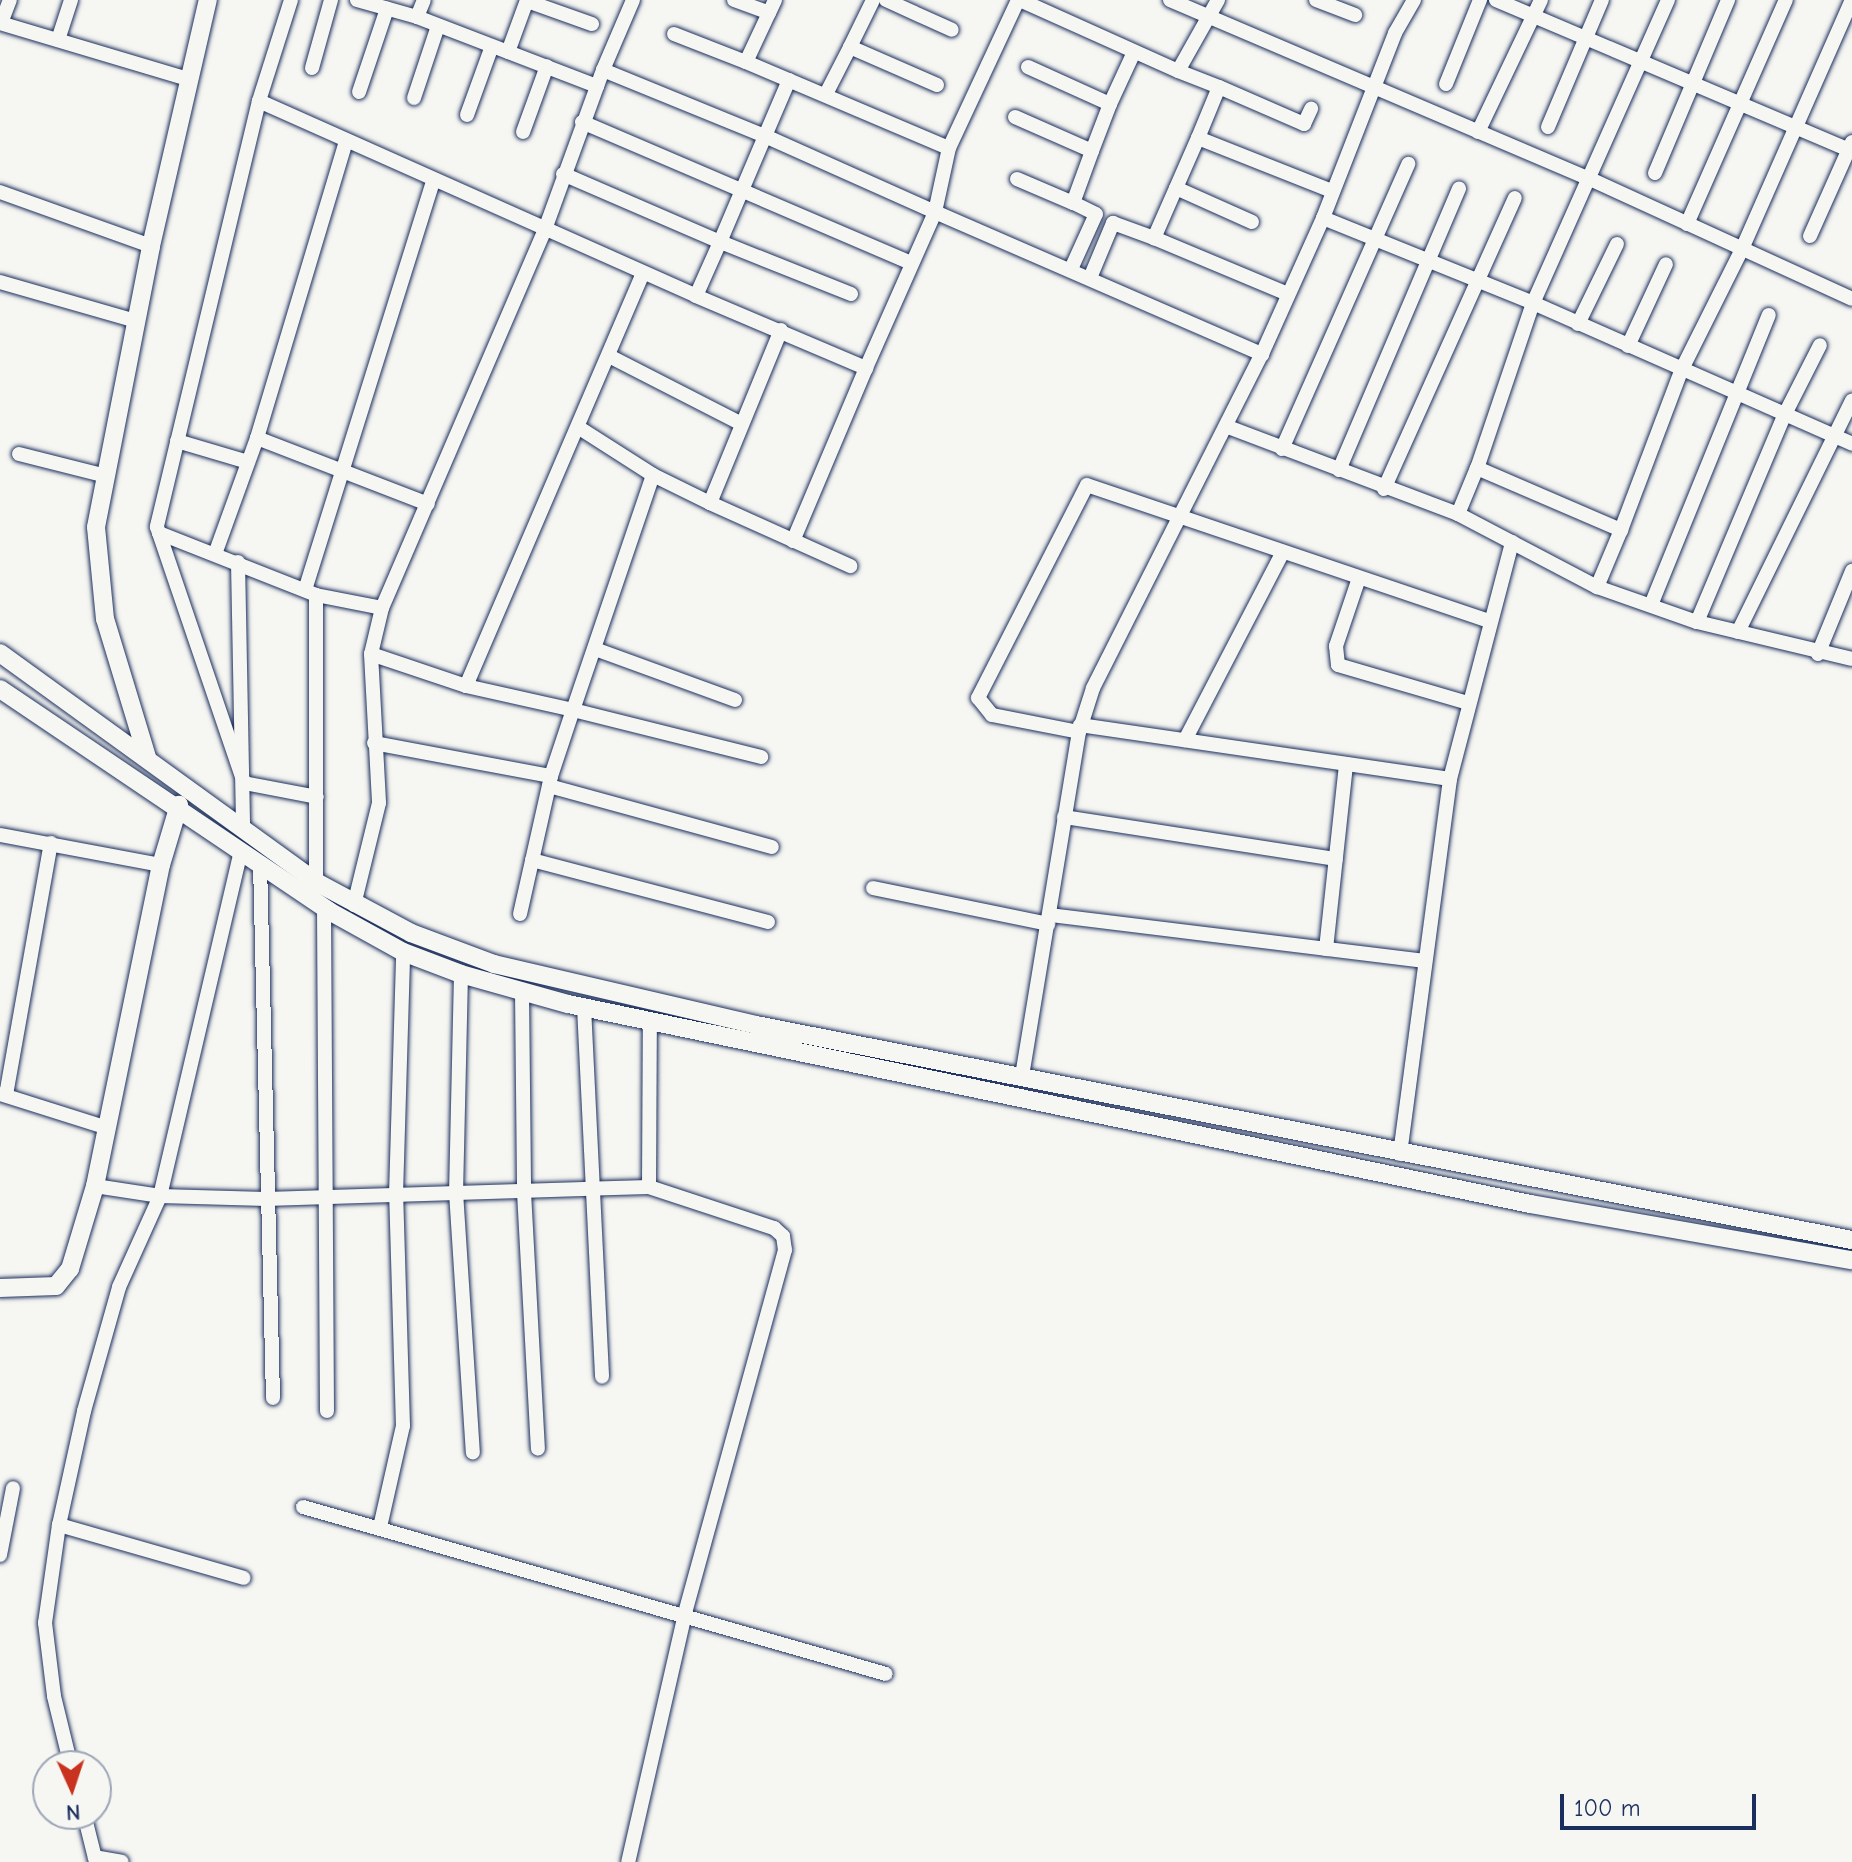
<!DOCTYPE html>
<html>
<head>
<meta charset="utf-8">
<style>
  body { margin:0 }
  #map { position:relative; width:1852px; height:1862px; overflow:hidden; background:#f6f6f2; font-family:"Comic Neue",sans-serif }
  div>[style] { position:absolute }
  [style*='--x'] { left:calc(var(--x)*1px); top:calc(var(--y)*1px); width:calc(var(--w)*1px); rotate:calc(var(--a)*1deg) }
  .roads { filter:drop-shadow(0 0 2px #1b2f5e) drop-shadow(0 0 2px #1b2f5e) }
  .street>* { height:14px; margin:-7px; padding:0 7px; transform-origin:7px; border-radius:7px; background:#f6f6f2 }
  .secondary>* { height:18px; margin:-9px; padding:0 9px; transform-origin:9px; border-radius:9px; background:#f6f6f2 }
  span { translate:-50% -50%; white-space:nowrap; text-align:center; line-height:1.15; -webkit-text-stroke:8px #f6f6f2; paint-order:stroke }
  .north { position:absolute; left:32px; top:1750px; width:80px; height:80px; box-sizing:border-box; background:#f6f6f2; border:2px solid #9ea6b7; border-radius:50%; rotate:177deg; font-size:22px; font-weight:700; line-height:32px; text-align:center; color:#1b2f5e }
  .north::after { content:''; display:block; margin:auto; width:28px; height:36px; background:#c8321e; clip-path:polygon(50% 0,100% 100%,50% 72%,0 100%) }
  .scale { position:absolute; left:1560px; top:1794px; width:196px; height:36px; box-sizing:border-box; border:4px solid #1b2f5e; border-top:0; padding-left:10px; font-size:24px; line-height:28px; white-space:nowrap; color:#1b2f5e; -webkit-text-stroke:6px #f6f6f2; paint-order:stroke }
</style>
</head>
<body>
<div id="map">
  <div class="roads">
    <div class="street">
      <div style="--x:291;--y:0;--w:106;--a:107.6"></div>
      <div style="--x:259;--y:101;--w:438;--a:103.5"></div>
      <div style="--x:157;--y:527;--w:6;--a:72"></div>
      <div style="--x:159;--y:533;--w:169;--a:21.5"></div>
      <div style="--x:316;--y:595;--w:67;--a:11.1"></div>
      <div style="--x:382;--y:608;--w:47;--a:103.4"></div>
      <div style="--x:371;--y:654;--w:149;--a:86.9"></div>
      <div style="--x:379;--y:803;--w:105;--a:103.8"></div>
      <div style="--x:357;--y:0;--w:62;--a:15.8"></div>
      <div style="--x:417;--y:17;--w:193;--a:21"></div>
      <div style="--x:633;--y:0;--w:76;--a:113.2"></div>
      <div style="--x:603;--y:70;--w:175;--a:22.2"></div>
      <div style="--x:765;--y:136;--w:61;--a:-66.8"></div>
      <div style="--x:734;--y:0;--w:37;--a:20"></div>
      <div style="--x:769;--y:13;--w:14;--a:-65"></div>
      <div style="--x:886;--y:0;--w:72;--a:24.4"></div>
      <div style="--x:1020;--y:0;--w:173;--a:24.2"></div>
      <div style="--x:1170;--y:0;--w:454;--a:23.1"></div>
      <div style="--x:1588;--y:178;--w:290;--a:24.6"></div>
      <div style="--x:1218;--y:0;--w:81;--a:119.4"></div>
      <div style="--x:1178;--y:71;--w:44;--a:21.3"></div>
      <div style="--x:1316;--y:0;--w:42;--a:21"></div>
      <div style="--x:1496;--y:0;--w:387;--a:23"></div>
      <div style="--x:1668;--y:0;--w:332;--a:114"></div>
      <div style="--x:1533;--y:303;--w:174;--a:108.7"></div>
      <div style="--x:1477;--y:468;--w:157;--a:23.3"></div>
      <div style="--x:1621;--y:530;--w:170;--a:-69.3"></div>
      <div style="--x:1681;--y:371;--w:136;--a:-63.4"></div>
      <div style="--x:1742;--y:249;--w:272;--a:-66.2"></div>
      <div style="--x:527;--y:1;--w:69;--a:19.5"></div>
      <div style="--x:417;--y:17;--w:18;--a:-68"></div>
      <div style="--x:0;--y:23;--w:196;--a:16.6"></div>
      <div style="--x:1;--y:23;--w:25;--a:-69"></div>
      <div style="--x:674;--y:34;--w:77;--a:21.3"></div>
      <div style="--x:746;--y:62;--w:54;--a:-64.9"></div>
      <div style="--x:58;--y:40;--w:42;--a:-72"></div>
      <div style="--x:850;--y:47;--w:52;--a:-63.9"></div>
      <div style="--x:508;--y:52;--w:55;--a:-69.9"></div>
      <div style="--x:746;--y:62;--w:220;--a:23"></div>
      <div style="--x:1028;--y:67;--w:90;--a:24.3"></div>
      <div style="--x:1110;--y:104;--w:57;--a:-65.2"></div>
      <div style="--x:312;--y:68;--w:71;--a:-74.4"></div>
      <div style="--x:1446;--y:84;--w:91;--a:-68"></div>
      <div style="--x:359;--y:92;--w:88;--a:-71.4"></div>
      <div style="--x:826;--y:94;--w:53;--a:-62.9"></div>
      <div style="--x:850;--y:47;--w:95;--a:23.6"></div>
      <div style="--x:414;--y:98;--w:76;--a:-71.6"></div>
      <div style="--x:259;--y:101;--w:479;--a:24"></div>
      <div style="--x:467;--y:115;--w:73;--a:-70.1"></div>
      <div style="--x:1015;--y:117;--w:84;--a:23.8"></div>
      <div style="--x:1092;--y:151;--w:50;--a:-69"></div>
      <div style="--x:582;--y:122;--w:358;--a:23.2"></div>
      <div style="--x:1548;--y:127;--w:138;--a:-67"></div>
      <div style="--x:523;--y:132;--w:70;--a:-70"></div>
      <div style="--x:1478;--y:132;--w:146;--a:-64.5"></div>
      <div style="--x:1198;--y:138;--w:55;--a:-67.6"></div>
      <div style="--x:1219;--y:87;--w:93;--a:23.5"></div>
      <div style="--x:1304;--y:124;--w:17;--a:-65"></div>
      <div style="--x:1655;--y:173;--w:188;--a:-67.1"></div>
      <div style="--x:563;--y:174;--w:171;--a:23.4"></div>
      <div style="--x:720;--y:242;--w:115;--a:-67"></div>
      <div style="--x:765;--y:136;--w:186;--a:24.1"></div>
      <div style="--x:935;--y:212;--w:66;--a:-77.7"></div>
      <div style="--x:949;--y:148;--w:163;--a:-65"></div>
      <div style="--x:1017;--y:179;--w:61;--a:23.2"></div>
      <div style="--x:1073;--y:203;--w:55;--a:-69.9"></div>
      <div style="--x:1176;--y:188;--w:55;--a:-66.3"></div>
      <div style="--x:1198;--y:138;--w:144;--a:21.6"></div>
      <div style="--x:0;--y:192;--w:160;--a:19.7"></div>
      <div style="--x:1323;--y:218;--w:227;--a:22"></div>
      <div style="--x:1533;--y:303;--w:349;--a:23.8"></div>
      <div style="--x:1252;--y:222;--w:83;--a:-155.9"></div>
      <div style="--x:1176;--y:188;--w:55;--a:113.7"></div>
      <div style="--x:1154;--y:238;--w:145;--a:22.7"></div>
      <div style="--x:1687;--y:224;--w:245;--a:-66.2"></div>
      <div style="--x:1810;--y:236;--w:103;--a:-65.9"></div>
      <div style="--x:1071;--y:269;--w:60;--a:-65.6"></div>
      <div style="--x:1096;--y:214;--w:25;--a:-154"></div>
      <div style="--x:1090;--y:278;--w:60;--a:-67.3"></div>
      <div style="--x:1113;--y:223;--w:44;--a:20.1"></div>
      <div style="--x:0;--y:282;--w:141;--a:16"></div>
      <div style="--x:851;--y:294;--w:141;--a:-158.3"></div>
      <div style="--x:720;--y:242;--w:59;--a:114"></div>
      <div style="--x:696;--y:296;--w:185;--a:23"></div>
      <div style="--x:866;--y:368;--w:171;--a:-66.1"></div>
      <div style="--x:935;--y:212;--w:357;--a:23.5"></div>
      <div style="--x:1578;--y:324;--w:89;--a:-64"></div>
      <div style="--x:1628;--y:346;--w:90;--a:-65.1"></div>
      <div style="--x:609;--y:356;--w:147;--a:27.1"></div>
      <div style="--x:1228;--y:427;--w:246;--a:20.7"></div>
      <div style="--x:1458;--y:514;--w:157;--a:27.7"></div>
      <div style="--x:1597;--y:587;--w:106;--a:19.3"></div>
      <div style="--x:1697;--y:622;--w:159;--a:13.4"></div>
      <div style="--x:257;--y:438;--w:183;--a:21.1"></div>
      <div style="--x:177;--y:441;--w:74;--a:16.5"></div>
      <div style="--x:1282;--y:449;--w:312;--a:-66.1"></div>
      <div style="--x:19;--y:454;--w:90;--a:14.2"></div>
      <div style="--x:1339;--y:470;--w:306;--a:-66.9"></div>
      <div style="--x:653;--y:475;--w:64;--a:26.2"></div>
      <div style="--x:710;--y:503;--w:187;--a:-67.7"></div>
      <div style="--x:1384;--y:489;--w:319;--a:-65.8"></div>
      <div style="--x:710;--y:503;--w:154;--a:24.2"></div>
      <div style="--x:1458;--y:514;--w:50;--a:-67.6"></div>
      <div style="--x:159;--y:533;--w:264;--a:71.2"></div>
      <div style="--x:244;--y:783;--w:74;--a:10.9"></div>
      <div style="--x:793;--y:541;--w:188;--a:-67.1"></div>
      <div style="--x:215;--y:554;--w:123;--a:-70.1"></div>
      <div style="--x:257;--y:438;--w:310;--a:-73.3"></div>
      <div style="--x:238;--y:562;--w:267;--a:88.9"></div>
      <div style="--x:1359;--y:578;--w:72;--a:108.7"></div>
      <div style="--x:1336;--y:646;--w:19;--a:84"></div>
      <div style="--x:1338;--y:665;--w:135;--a:16.3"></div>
      <div style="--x:1597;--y:587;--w:62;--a:-67.2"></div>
      <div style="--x:305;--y:590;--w:429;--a:-72.6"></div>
      <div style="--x:316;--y:595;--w:287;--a:90"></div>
      <div style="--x:1651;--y:605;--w:313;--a:-67.9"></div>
      <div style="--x:382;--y:608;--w:409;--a:-66.7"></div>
      <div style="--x:544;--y:232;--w:172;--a:-70"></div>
      <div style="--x:1697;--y:622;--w:226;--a:-67.1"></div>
      <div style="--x:1785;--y:414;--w:77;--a:-63.1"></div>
      <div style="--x:1738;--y:632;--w:258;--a:-63.8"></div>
      <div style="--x:595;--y:649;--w:149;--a:20"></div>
      <div style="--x:371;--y:654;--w:100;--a:18.6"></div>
      <div style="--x:466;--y:686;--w:110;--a:12.6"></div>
      <div style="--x:573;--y:710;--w:248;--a:-71.2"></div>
      <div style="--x:653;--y:475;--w:89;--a:-147.4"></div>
      <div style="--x:1818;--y:654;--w:90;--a:-67.7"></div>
      <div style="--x:466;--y:686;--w:448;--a:-66.8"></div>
      <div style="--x:1080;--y:725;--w:374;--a:8.3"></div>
      <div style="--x:1079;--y:732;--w:89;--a:-168.9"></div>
      <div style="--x:992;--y:715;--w:22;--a:-129"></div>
      <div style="--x:978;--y:698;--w:239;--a:-62.9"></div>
      <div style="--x:1087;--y:485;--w:424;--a:18.7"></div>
      <div style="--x:1185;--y:740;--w:212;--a:-62.5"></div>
      <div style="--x:374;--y:743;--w:180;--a:10.6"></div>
      <div style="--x:551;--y:776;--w:70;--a:-71.6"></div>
      <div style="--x:573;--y:710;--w:194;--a:14"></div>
      <div style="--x:549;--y:786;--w:231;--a:15.3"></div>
      <div style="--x:1064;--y:817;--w:275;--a:8.8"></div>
      <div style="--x:0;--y:835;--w:164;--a:10.6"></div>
      <div style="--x:532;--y:860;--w:244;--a:14.7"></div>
      <div style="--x:260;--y:863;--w:535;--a:88.61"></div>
      <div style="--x:873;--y:888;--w:179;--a:11.6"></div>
      <div style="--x:324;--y:908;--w:503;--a:89.66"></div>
      <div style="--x:520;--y:914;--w:141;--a:-77.3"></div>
      <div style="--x:1050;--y:915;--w:377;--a:7"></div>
      <div style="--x:1326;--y:949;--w:186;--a:-83.8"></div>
      <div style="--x:461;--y:974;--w:218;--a:91.3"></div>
      <div style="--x:456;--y:1192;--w:261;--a:86.3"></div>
      <div style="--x:522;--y:992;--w:200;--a:89.4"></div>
      <div style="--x:524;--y:1192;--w:257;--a:86.9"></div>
      <div style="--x:584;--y:1007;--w:370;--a:87.2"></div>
      <div style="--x:1022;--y:1076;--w:349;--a:-80.6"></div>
      <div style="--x:1079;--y:732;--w:46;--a:-72.3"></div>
      <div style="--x:1093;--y:688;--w:374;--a:-63.2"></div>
      <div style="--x:1262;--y:354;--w:149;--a:-65.8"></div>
      <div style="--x:1323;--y:218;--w:199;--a:-68.7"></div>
      <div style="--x:1395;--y:33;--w:38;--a:-60"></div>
      <div style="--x:0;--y:1094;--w:113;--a:17.5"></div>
      <div style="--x:6;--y:1095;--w:256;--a:-79.9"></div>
      <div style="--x:1400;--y:1154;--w:378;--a:-82.4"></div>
      <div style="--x:1450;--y:779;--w:245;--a:-75.3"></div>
      <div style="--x:95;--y:1186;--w:66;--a:8.7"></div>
      <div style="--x:160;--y:1196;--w:106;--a:1.6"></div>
      <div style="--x:266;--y:1199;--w:383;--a:-1.8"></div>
      <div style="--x:649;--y:1187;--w:132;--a:18.2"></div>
      <div style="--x:774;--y:1228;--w:12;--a:42"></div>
      <div style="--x:783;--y:1236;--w:14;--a:82"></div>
      <div style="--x:785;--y:1250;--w:377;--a:105.4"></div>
      <div style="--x:685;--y:1614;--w:254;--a:102.9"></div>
      <div style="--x:649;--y:1187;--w:167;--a:-89.7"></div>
      <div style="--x:303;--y:1507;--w:606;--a:15.98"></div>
      <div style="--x:59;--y:1525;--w:192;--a:16"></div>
      <div style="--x:380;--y:1527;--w:104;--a:-77.2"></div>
      <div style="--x:403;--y:1426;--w:231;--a:-91.7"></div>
      <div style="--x:396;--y:1195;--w:243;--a:-88.3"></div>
      <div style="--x:0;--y:1555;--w:68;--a:-79"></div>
      <div style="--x:71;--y:1766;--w:72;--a:-103.7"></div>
      <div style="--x:54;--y:1696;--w:74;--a:-97"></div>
      <div style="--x:45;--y:1623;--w:99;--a:-81.9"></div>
      <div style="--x:59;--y:1525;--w:117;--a:-77.6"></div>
      <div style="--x:84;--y:1411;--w:129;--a:-74.2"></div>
      <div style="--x:119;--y:1287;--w:100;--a:-65.7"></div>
      <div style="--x:160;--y:1196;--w:354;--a:-76.8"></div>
      <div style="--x:84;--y:1814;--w:49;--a:76"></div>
      <div style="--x:95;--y:1857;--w:27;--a:10"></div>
    </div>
    <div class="secondary">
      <div style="--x:0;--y:653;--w:390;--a:35.9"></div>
      <div style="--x:316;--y:882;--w:108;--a:28.2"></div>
      <div style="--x:411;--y:933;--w:89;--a:20.5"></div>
      <div style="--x:494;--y:964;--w:269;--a:13.1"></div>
      <div style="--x:756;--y:1025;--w:1117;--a:11.1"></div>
      <div style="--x:0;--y:689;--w:397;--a:34"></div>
      <div style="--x:329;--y:911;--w:85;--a:29"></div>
      <div style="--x:403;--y:952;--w:62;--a:20.8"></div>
      <div style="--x:461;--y:974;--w:111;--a:15.7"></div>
      <div style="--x:568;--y:1004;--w:983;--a:11.74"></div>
      <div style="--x:1530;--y:1204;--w:327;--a:9.9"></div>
      <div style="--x:147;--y:757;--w:144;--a:-106.9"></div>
      <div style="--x:105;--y:619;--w:92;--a:-95.6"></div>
      <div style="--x:96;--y:527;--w:286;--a:-78.9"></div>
      <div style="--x:151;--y:246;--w:253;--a:-77"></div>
      <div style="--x:0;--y:1288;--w:56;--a:-2"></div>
      <div style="--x:56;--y:1286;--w:22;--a:-51"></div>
      <div style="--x:70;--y:1269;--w:87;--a:-73.2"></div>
      <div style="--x:95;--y:1186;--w:328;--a:-78.4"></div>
      <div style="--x:161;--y:865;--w:63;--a:-73.3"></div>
    </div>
  </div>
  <div class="north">N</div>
  <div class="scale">100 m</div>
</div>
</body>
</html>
